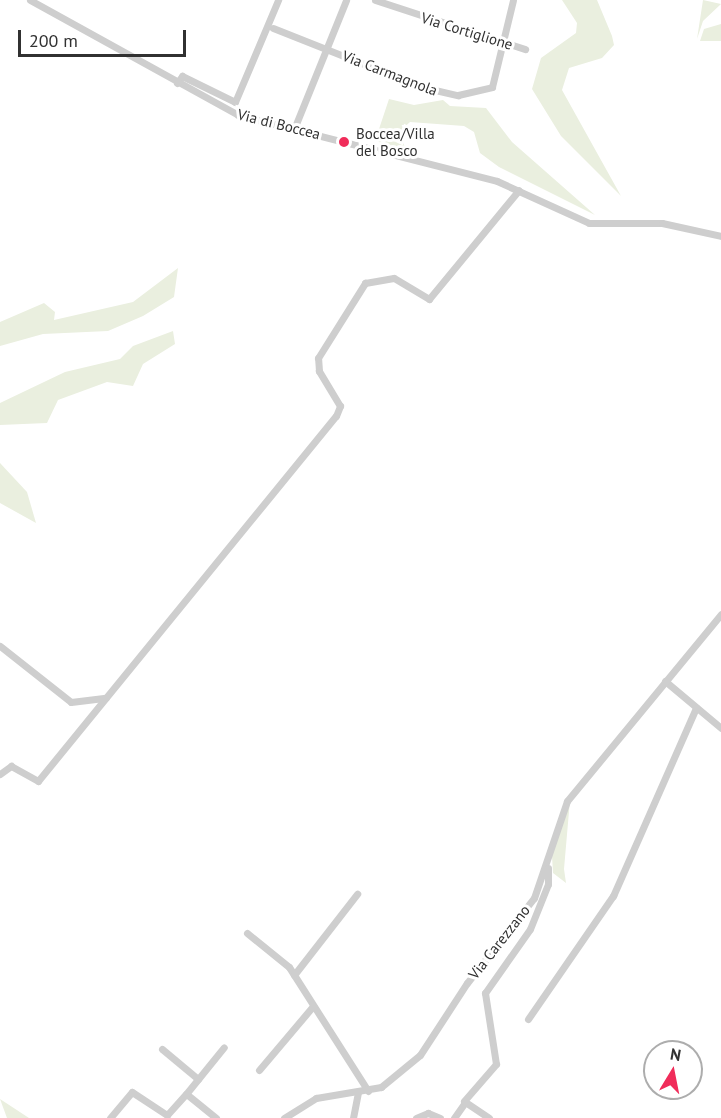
<!DOCTYPE html>
<html>
<head>
<meta charset="utf-8">
<style>
  body { margin:0 }
  #map { position:relative; width:721px; height:1118px; overflow:hidden; background:#fff; font-family:"PT Sans",sans-serif }
  div>[style] { position:absolute }
  [style*='--x'] { left:calc(var(--x)*1px); top:calc(var(--y)*1px); width:calc(var(--w)*1px); rotate:calc(var(--a)*1deg) }
  .green>* { inset:0; background:#eaefdf }
  .minor>* { height:7px; margin:-3.5px; padding:0 3.5px; transform-origin:3.5px; border-radius:3.5px; background:#cecece }
  .dots>* { width:16px; height:16px; translate:-50% -50%; box-sizing:border-box; border:3px solid #fff; border-radius:50% }
  span { translate:-50% -50%; white-space:nowrap; text-align:center; line-height:1.15; -webkit-text-stroke:6px #fff; paint-order:stroke }
  .street-label { font-size:15px; color:#313131 }
  .poi-label { font-size:15px; color:#313131 }
  .left { translate:0 -50%; text-align:left }
  .north { position:absolute; left:643px; top:1040px; width:60px; height:60px; box-sizing:border-box; background:#fff; border:2px solid #adadad; border-radius:50%; rotate:10deg; font-size:16px; font-weight:700; line-height:24px; text-align:center; color:#313131 }
  .north::after { content:''; display:block; margin:auto; width:21px; height:27px; background:#f02c5a; clip-path:polygon(50% 0,100% 100%,50% 72%,0 100%) }
  .scale { position:absolute; left:18px; top:30px; width:168px; height:27px; box-sizing:border-box; border:3px solid #313131; border-top:0; padding-left:8px; font-size:18px; line-height:21px; white-space:nowrap; color:#313131; -webkit-text-stroke:4px #fff; paint-order:stroke }
</style>
</head>
<body>
<div id="map">
  <div class="green">
    <div style="clip-path:polygon(562px 0,597px 0,612px 36px,614px 45px,602px 58px,569px 68px,562px 90px,621px 196px,561px 136px,532px 89px,541px 58px,576px 33px,577px 23px)"></div>
    <div style="clip-path:polygon(703px 0,721px 4px,703px 21px,697px 39px)"></div>
    <div style="clip-path:polygon(721px 24px,721px 41px,700px 41px,704px 29px)"></div>
    <div style="clip-path:polygon(389px 99px,414px 105px,443px 100px,450px 106px,486px 108px,512px 142px,595px 215px,499px 167px,480px 153px,474px 132px,464px 126px,410px 122px,399px 132px,406px 150px,375px 141px)"></div>
    <div style="clip-path:polygon(178px 268px,174px 297px,143px 316px,108px 331px,43px 334px,0 346px,0 322px,44px 303px,55px 312px,54px 320px,133px 302px)"></div>
    <div style="clip-path:polygon(173px 331px,175px 344px,143px 364px,133px 386px,107px 382px,58px 400px,47px 423px,0 425px,0 403px,65px 372px,120px 359px,133px 346px)"></div>
    <div style="clip-path:polygon(0 463px,27px 492px,36px 523px,0 503px)"></div>
    <div style="clip-path:polygon(570px 800px,564px 869px,566px 883px,553px 873px,552px 856px)"></div>
    <div style="clip-path:polygon(0 1099px,29px 1118px,7px 1118px)"></div>
  </div>
  <div class="minor">
    <div style="--x:30;--y:0;--w:238;--a:28.9"></div>
    <div style="--x:238;--y:115;--w:267;--a:14.3"></div>
    <div style="--x:497;--y:181;--w:101;--a:24.5"></div>
    <div style="--x:589;--y:223;--w:73;--a:0"></div>
    <div style="--x:662;--y:223;--w:60;--a:12.4"></div>
    <div style="--x:375;--y:0;--w:158;--a:18.1"></div>
    <div style="--x:273;--y:28;--w:160;--a:21.6"></div>
    <div style="--x:422;--y:87;--w:37;--a:13"></div>
    <div style="--x:458;--y:95;--w:35;--a:-13"></div>
    <div style="--x:492;--y:87;--w:89;--a:-76.4"></div>
    <div style="--x:177;--y:83;--w:9;--a:-54"></div>
    <div style="--x:182;--y:76;--w:59;--a:26.1"></div>
    <div style="--x:235;--y:102;--w:111;--a:-67.1"></div>
    <div style="--x:294;--y:129;--w:139;--a:-68"></div>
    <div style="--x:0;--y:646;--w:90;--a:38.3"></div>
    <div style="--x:71;--y:702;--w:35;--a:-7"></div>
    <div style="--x:665;--y:681;--w:73;--a:40"></div>
    <div style="--x:0;--y:774;--w:14;--a:-36"></div>
    <div style="--x:11;--y:766;--w:31;--a:29"></div>
    <div style="--x:38;--y:781;--w:471;--a:-50.8"></div>
    <div style="--x:336;--y:416;--w:11;--a:-68"></div>
    <div style="--x:340;--y:406;--w:41;--a:-121"></div>
    <div style="--x:319;--y:371;--w:13;--a:-94"></div>
    <div style="--x:318;--y:358;--w:89;--a:-57.9"></div>
    <div style="--x:365;--y:283;--w:29;--a:-10"></div>
    <div style="--x:394;--y:278;--w:41;--a:31"></div>
    <div style="--x:429;--y:299;--w:141;--a:-50.5"></div>
    <div style="--x:247;--y:933;--w:54;--a:39"></div>
    <div style="--x:289;--y:967;--w:147;--a:57.5"></div>
    <div style="--x:294;--y:975;--w:103;--a:-52.1"></div>
    <div style="--x:528;--y:1019;--w:150;--a:-55.4"></div>
    <div style="--x:613;--y:896;--w:206;--a:-66.2"></div>
    <div style="--x:162;--y:1049;--w:47;--a:39.8"></div>
    <div style="--x:259;--y:1070;--w:84;--a:-49.8"></div>
    <div style="--x:110;--y:1118;--w:34;--a:-50"></div>
    <div style="--x:132;--y:1092;--w:42;--a:33.3"></div>
    <div style="--x:167;--y:1115;--w:28;--a:-48"></div>
    <div style="--x:216;--y:1118;--w:38;--a:-141"></div>
    <div style="--x:186;--y:1094;--w:60;--a:-51"></div>
    <div style="--x:284;--y:1118;--w:38;--a:-32"></div>
    <div style="--x:316;--y:1098;--w:66;--a:-9.6"></div>
    <div style="--x:381;--y:1087;--w:50;--a:-39.4"></div>
    <div style="--x:420;--y:1055;--w:86;--a:-56.9"></div>
    <div style="--x:467;--y:983;--w:108;--a:-51.8"></div>
    <div style="--x:534;--y:898;--w:102;--a:-71.2"></div>
    <div style="--x:567;--y:801;--w:242;--a:-50.5"></div>
    <div style="--x:353;--y:1118;--w:26;--a:-79"></div>
    <div style="--x:416;--y:1118;--w:13;--a:-23"></div>
    <div style="--x:428;--y:1113;--w:13;--a:23"></div>
    <div style="--x:454;--y:1118;--w:19;--a:-55"></div>
    <div style="--x:489;--y:1118;--w:30;--a:-146"></div>
    <div style="--x:464;--y:1101;--w:49;--a:-49.1"></div>
    <div style="--x:496;--y:1064;--w:72;--a:-98.8"></div>
    <div style="--x:485;--y:993;--w:78;--a:-54.9"></div>
    <div style="--x:530;--y:929;--w:48;--a:-68.2"></div>
    <div style="--x:548;--y:884;--w:16;--a:-90"></div>
  </div>
  <div class="dots">
    <div style="left:344px;top:142px;background:#f02c5a"></div>
  </div>
  <div class="street-label">
    <span style="left:467px;top:31px;rotate:17deg">Via Cortiglione</span>
    <span style="left:390px;top:73px;rotate:21deg">Via Carmagnola</span>
    <span style="left:279px;top:124px;rotate:14deg">Via di Boccea</span>
    <span style="left:499px;top:942px;rotate:-52deg">Via Carezzano</span>
  </div>
  <div class="poi-label">
    <span class="left" style="left:356px;top:142px">Boccea/Villa<br>del Bosco</span>
  </div>
  <div class="north">N</div>
  <div class="scale">200 m</div>
</div>
</body>
</html>
